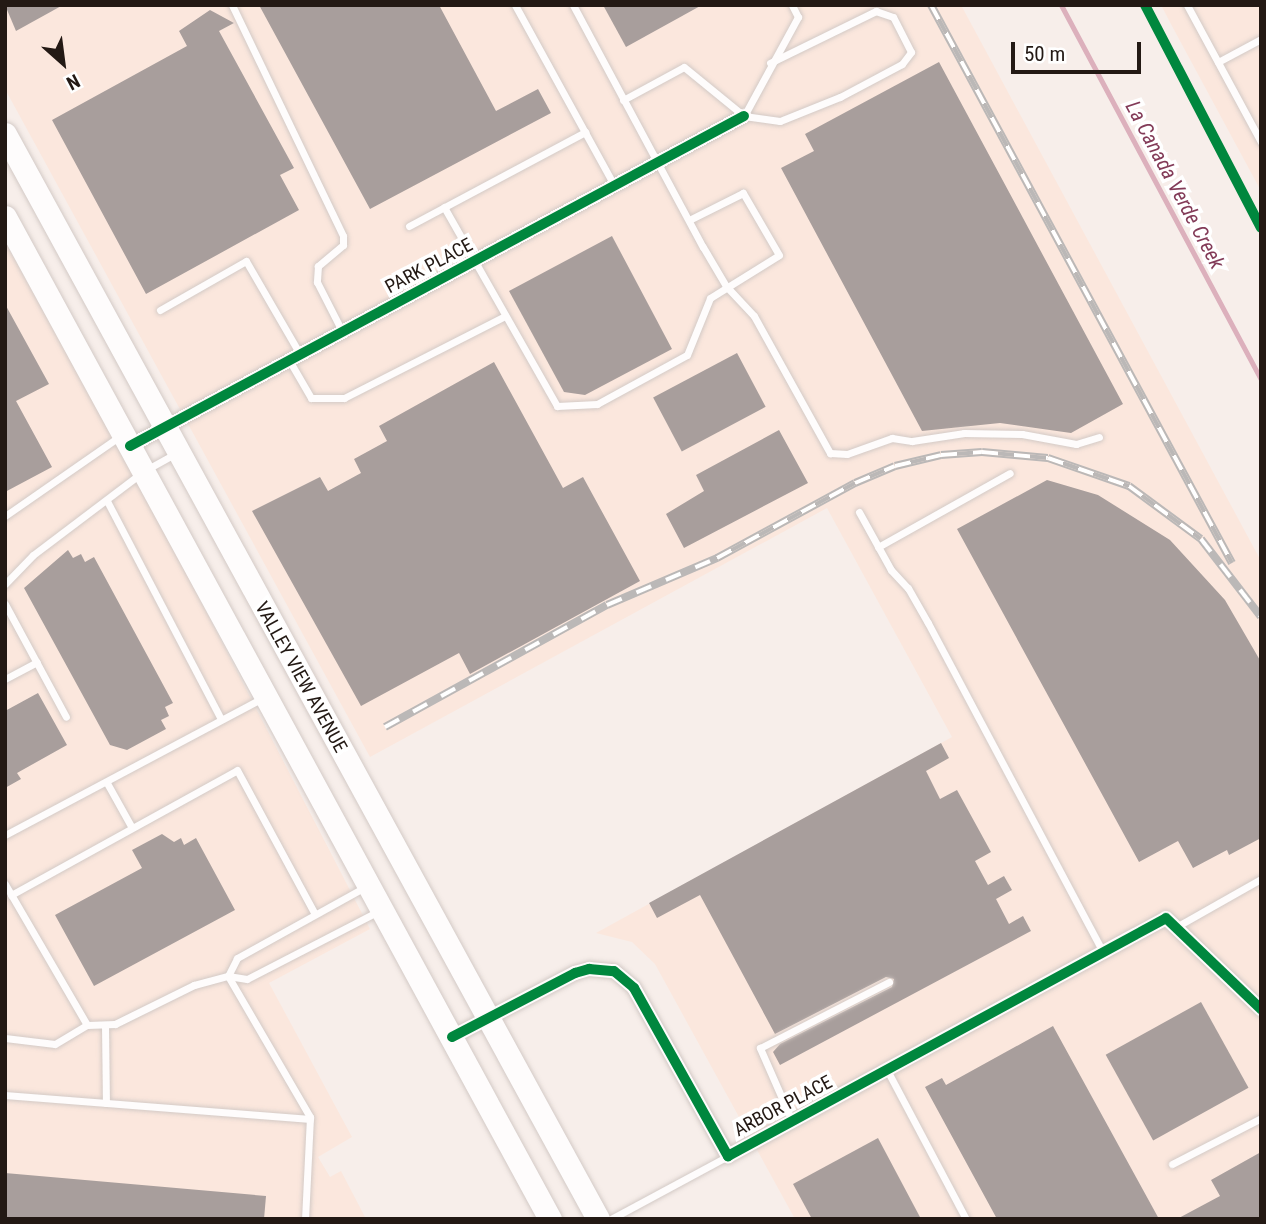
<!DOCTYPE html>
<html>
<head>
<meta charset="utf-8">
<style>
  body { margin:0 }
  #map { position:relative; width:1266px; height:1224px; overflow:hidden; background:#f7eeea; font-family:"Roboto Condensed",sans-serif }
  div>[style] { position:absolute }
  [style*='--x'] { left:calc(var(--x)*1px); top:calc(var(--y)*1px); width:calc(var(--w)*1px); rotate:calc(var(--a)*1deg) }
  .built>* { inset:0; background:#fbe7dd }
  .stream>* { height:5px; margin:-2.5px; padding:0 2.5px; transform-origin:2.5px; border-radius:2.5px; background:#dcb0bc }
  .building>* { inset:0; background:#a89e9c; transform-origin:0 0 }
  .roads { filter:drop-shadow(0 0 2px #d3cac6) drop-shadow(0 0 2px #d3cac6) }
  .service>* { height:7px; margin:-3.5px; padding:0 3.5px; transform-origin:3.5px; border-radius:3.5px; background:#fefcfc }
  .minor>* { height:14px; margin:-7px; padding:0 7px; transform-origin:7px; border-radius:7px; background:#fefcfc }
  .primary>* { height:23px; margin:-11.5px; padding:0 11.5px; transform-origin:11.5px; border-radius:11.5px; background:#fefcfc }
  .rail>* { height:8px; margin-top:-4px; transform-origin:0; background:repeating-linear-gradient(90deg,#fff 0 16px,#bbb8b7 0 32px); box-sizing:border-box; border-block:2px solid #bbb8b7 }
  .cycleway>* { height:10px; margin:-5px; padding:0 5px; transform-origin:5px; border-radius:5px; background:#00873e }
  span { translate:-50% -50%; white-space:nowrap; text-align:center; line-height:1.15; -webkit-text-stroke:7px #fff; paint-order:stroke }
  .street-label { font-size:19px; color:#231914 }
  .water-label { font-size:21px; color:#833b58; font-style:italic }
  .frame { position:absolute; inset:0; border:7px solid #231914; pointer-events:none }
  .north { position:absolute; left:28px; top:28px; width:70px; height:70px; -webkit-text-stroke:5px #fff; paint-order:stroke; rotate:152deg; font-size:19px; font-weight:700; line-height:28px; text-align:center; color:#231914 }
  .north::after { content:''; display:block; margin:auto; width:24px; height:32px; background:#231914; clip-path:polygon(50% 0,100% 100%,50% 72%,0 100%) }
  .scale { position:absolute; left:1011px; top:42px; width:130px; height:32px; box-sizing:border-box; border:4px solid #231914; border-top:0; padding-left:9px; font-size:21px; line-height:24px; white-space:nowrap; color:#231914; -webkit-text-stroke:5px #fff; paint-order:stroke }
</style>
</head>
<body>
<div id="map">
  <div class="built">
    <div style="clip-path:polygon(5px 5px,961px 5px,1261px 561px,1261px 1219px,795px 1219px,655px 964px,632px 942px,596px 933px,952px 737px,827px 508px,370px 757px,5px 89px)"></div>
    <div style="clip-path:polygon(1161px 5px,1261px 5px,1261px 191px,1172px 26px)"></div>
    <div style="clip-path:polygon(5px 242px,167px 536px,370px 929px,269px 983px,352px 1137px,318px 1157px,330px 1177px,341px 1171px,366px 1219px,5px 1219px)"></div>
  </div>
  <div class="stream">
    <div style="--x:1061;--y:5;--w:425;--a:61.9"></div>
  </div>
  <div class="building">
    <div style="clip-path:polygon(5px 5px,63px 5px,16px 31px)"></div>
    <div style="clip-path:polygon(259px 5px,439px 5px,496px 111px,538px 89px,551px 113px,370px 209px)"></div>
    <div style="clip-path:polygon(603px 5px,702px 5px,626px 47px)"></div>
    <div style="clip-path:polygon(210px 10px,234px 23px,219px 31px,294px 168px,280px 175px,299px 210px,146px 294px,52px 120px,187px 46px,179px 31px)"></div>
    <div style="clip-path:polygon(939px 62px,1123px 404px,1071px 433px,1000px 423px,922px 431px,781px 168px,814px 151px,805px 134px)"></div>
    <div style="clip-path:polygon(612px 236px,672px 349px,585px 395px,564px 392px,509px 291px)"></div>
    <div style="clip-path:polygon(5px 304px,49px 384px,16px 401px,52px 467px,5px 492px)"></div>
    <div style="left:737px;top:353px;width:61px;height:95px;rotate:62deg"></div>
    <div style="clip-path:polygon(494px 362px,563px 488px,583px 477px,640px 581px,470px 674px,459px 653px,361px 706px,252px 511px,320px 477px,328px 491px,361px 473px,354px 459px,387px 441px,379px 426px)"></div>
    <div style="clip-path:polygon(779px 430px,808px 483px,684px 548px,666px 514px,704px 491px,696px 475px)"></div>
    <div style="clip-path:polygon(1047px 480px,1098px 495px,1170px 540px,1225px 600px,1261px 662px,1261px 838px,1229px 855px,1227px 850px,1193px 868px,1178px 841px,1139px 862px,957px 529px)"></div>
    <div style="clip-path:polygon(68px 550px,73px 558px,81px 554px,85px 562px,94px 557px,173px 703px,165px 707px,169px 716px,161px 720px,166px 729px,127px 750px,110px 745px,24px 588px)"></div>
    <div style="clip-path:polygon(38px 693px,67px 745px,17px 773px,21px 779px,5px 788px,5px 711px)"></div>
    <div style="clip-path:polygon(941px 743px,949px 758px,926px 771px,940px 799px,957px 790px,991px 852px,975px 861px,988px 885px,1004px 876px,1012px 890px,996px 899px,1009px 924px,1023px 916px,1031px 931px,780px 1065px,773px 1052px,780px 1044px,892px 987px,894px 979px,886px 977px,775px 1034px,700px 895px,657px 918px,649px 903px)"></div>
    <div style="clip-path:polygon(162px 834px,174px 842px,181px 838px,184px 845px,196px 838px,235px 910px,94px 986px,55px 915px,142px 868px,132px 850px)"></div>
    <div style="left:1201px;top:1002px;width:98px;height:109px;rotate:61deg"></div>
    <div style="clip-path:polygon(1053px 1026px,1159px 1219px,997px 1219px,925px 1087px,942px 1078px,946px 1085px)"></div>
    <div style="clip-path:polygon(878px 1138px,921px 1219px,812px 1219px,793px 1184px)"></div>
    <div style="clip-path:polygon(1261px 1152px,1261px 1219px,1177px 1219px,1220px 1196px,1211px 1180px)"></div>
    <div style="clip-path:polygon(5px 1173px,266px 1196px,264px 1219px,5px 1219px)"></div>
  </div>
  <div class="roads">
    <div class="service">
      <div style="--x:232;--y:5;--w:256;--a:64.3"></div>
      <div style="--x:343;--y:236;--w:9;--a:90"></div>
      <div style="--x:343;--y:245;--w:33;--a:140"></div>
      <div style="--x:318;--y:266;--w:16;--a:94"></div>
      <div style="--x:317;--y:282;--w:55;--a:63"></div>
      <div style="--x:515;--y:5;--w:205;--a:61.2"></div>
      <div style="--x:573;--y:5;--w:275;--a:61.8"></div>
      <div style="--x:703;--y:247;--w:45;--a:59.5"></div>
      <div style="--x:726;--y:286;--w:41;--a:47"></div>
      <div style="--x:754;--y:316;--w:157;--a:61"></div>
      <div style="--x:830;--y:453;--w:17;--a:3"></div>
      <div style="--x:847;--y:454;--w:48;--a:-19.6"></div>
      <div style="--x:892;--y:438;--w:20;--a:9"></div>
      <div style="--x:912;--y:441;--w:53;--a:-8.7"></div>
      <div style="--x:964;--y:433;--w:58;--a:1"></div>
      <div style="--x:1022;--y:434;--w:55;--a:10.5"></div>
      <div style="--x:1076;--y:444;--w:24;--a:-17"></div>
      <div style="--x:1187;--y:5;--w:156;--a:61.6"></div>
      <div style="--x:1218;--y:62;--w:49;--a:-28.1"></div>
      <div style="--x:623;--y:100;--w:69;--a:-28.4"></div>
      <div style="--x:684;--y:67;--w:77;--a:39.2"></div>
      <div style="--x:744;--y:116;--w:36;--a:8"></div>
      <div style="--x:780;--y:121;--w:65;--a:-21.8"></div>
      <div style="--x:840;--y:97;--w:70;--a:-28"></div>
      <div style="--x:902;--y:64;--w:15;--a:-53"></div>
      <div style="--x:911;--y:52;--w:39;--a:-117"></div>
      <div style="--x:893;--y:17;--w:18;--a:-161"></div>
      <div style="--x:876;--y:11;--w:118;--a:153.9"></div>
      <div style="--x:744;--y:116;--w:113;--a:-61.4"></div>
      <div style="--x:798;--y:17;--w:13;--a:-117"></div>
      <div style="--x:444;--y:207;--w:229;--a:60.4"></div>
      <div style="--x:557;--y:406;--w:40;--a:-2.9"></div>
      <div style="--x:597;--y:404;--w:102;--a:-28.6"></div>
      <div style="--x:687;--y:355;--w:61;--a:-68"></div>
      <div style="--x:710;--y:298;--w:81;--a:-31.9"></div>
      <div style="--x:779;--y:255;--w:72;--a:-120.1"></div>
      <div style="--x:743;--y:193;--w:60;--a:153.4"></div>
      <div style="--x:409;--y:226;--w:200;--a:-28.1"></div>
      <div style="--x:160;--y:310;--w:99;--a:-29.7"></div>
      <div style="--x:246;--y:261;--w:108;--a:59.9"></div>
      <div style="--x:289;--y:360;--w:44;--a:59.9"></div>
      <div style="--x:311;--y:398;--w:33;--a:0"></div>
      <div style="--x:344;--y:398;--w:181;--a:-27"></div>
      <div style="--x:107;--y:501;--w:246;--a:62.4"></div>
      <div style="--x:859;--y:512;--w:66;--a:61.1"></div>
      <div style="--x:891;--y:570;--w:25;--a:47"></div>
      <div style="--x:908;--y:588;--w:40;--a:60.3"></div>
      <div style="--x:928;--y:623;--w:373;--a:62"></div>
      <div style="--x:5;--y:516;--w:140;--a:-34.8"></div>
      <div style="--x:878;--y:547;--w:151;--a:-29.3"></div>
      <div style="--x:5;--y:584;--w:40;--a:-46"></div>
      <div style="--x:33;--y:555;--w:139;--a:-37.1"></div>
      <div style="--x:144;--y:471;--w:35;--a:-29"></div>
      <div style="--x:5;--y:604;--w:128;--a:61.6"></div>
      <div style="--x:5;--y:679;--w:36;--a:-28"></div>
      <div style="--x:107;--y:783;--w:51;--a:60.9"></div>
      <div style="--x:5;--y:835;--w:292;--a:-28"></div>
      <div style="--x:5;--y:884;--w:163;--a:59.8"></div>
      <div style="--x:87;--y:1025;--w:28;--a:-2"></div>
      <div style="--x:115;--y:1024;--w:88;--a:-26.3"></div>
      <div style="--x:194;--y:985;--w:35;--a:-15"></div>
      <div style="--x:228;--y:976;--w:19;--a:9"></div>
      <div style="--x:247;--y:979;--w:148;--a:-27.3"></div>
      <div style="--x:11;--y:895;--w:258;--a:-28.9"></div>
      <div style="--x:237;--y:770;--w:164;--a:61.6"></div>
      <div style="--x:1176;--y:927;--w:98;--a:-29.5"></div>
      <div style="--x:228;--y:976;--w:163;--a:59.8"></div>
      <div style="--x:310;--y:1117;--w:102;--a:92.8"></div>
      <div style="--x:228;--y:976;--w:20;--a:-63"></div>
      <div style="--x:237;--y:958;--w:146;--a:-29"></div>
      <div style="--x:105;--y:1025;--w:78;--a:89.3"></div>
      <div style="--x:5;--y:1038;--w:50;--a:6.8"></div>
      <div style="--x:55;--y:1044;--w:37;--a:-31"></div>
      <div style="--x:887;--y:1070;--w:169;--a:62.1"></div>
      <div style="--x:5;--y:1095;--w:306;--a:4.5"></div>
      <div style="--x:792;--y:1121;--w:80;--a:-113.7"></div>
      <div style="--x:760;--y:1048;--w:145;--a:-27.1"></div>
      <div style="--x:1172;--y:1164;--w:100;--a:-27.3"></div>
      <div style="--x:611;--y:1219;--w:133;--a:-28.3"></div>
    </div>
    <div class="minor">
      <div style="--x:130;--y:446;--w:697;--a:-28.26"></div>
      <div style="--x:452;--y:1037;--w:139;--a:-27.5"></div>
      <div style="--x:575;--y:973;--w:15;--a:-16"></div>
      <div style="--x:589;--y:969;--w:25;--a:5"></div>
      <div style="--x:614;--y:971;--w:26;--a:40"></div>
      <div style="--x:634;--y:988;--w:193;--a:60.8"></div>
      <div style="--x:728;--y:1156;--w:498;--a:-28.5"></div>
      <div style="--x:1166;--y:918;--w:132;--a:43.8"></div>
    </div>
    <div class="primary">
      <div style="--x:5;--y:134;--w:1236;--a:61.34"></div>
      <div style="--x:5;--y:217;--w:1141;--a:61.46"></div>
    </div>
  </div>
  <div class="rail">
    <div style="--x:931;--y:5;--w:634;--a:61.66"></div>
    <div style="--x:385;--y:727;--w:253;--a:-28.8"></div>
    <div style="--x:607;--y:605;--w:120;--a:-23.1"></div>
    <div style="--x:717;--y:558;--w:157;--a:-28.5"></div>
    <div style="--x:855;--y:483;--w:43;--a:-23"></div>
    <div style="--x:895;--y:466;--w:47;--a:-13.4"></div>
    <div style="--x:941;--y:455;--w:41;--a:-4.2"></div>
    <div style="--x:982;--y:452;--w:66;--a:5.2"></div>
    <div style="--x:1048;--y:458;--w:86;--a:19.1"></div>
    <div style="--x:1129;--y:486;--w:89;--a:36.4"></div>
    <div style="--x:1201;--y:539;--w:98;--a:52.4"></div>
  </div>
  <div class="cycleway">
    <div style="--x:1145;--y:5;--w:251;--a:62.5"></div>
    <div style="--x:130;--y:446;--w:697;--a:-28.26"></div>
    <div style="--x:452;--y:1037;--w:139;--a:-27.5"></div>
    <div style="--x:575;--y:973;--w:15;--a:-16"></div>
    <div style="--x:589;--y:969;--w:25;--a:5"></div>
    <div style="--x:614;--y:971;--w:26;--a:40"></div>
    <div style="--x:634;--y:988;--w:193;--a:60.8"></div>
    <div style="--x:728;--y:1156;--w:498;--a:-28.5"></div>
    <div style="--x:1166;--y:918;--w:132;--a:43.8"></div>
  </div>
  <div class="street-label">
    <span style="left:429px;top:266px;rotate:-28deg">PARK PLACE</span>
    <span style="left:301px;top:677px;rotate:61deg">VALLEY VIEW AVENUE</span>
    <span style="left:783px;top:1106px;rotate:-28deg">ARBOR PLACE</span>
  </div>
  <div class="water-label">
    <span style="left:1175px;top:185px;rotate:62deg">La Canada Verde Creek</span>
  </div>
  <div class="frame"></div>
  <div class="north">N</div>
  <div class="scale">50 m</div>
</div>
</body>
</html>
